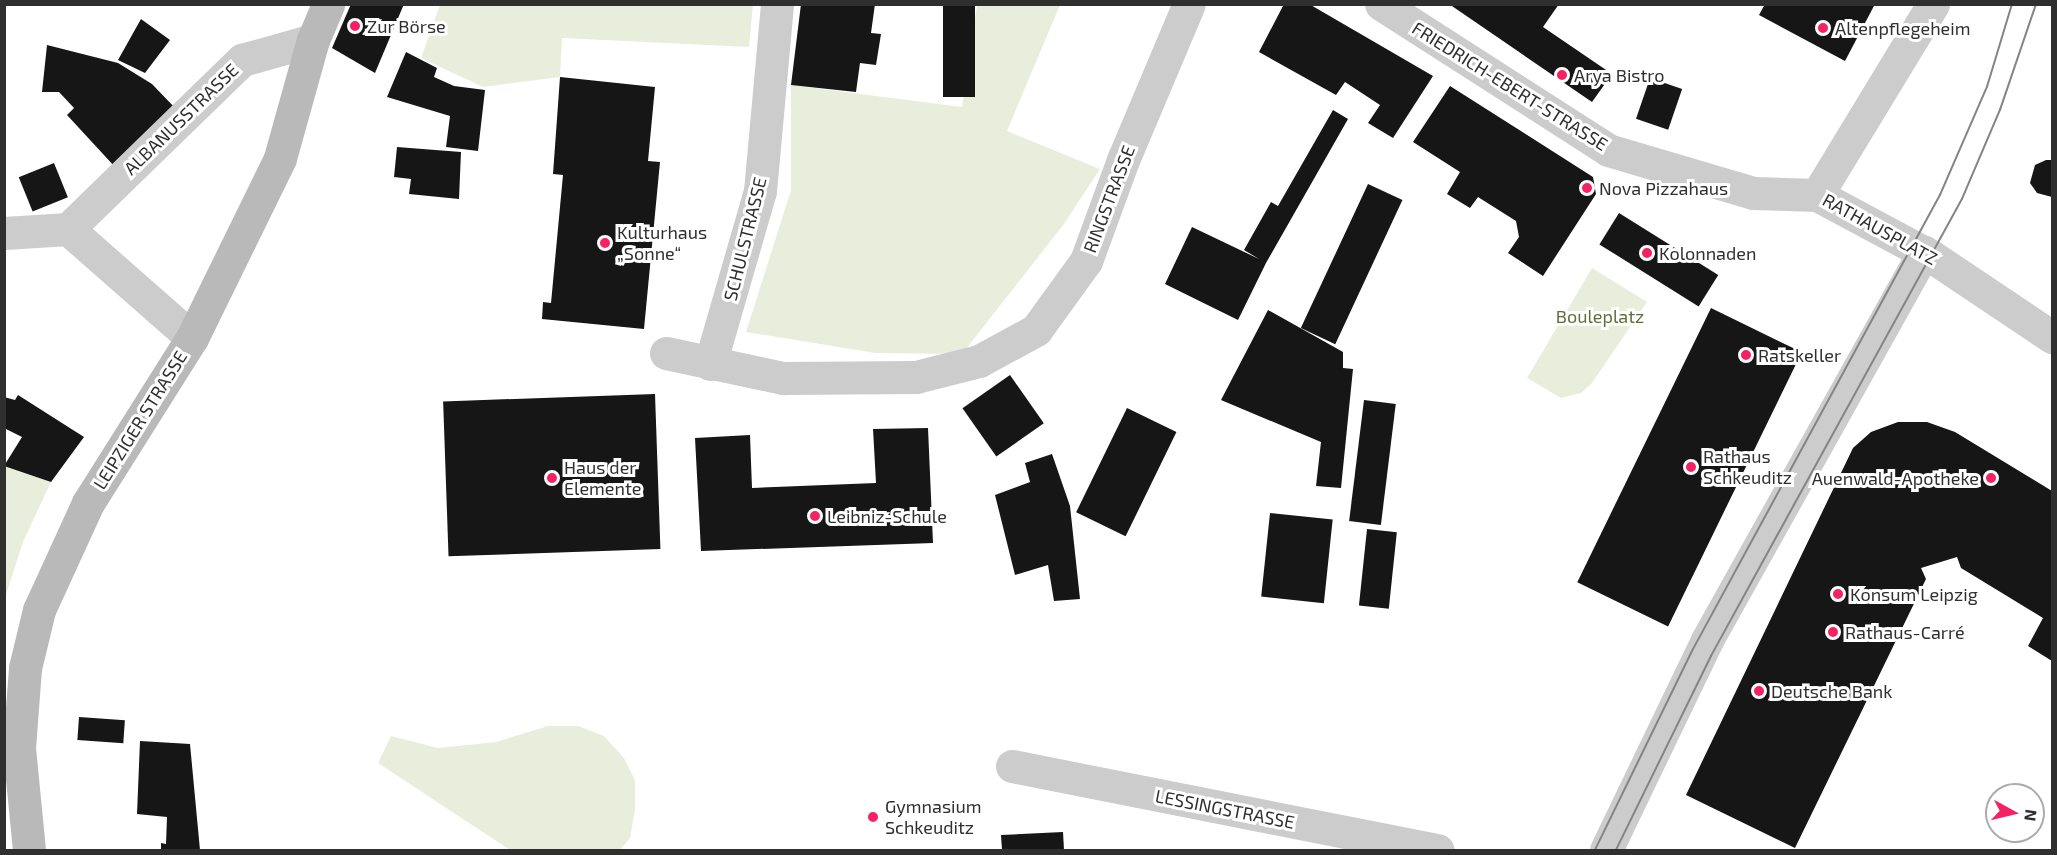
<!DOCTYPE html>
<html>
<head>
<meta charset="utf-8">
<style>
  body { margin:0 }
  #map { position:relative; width:2057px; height:855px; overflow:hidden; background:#fff; font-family:"Exo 2",sans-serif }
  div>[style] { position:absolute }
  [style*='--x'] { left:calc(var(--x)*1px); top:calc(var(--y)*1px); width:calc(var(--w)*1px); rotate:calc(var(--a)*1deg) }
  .green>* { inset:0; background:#e9eedc }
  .building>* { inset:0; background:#161616; transform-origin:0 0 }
  .street>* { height:33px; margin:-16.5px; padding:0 16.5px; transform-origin:16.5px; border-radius:16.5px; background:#ccc }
  .secondary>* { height:33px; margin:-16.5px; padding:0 16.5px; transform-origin:16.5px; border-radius:16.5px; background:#b9b9b9 }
  .tram>* { height:1.5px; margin:-0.75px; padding:0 0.75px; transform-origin:0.75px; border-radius:0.75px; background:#848484 }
  .dots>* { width:16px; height:16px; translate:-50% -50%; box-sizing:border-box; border:3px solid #fff; border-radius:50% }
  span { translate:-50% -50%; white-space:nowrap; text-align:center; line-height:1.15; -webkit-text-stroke:6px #fff; paint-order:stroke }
  .poi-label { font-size:18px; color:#2f2f2f }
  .left { translate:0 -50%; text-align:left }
  .right { translate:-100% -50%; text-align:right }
  .street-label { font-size:18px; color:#2f2f2f }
  .park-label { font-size:18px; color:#5f6f38 }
  .frame { position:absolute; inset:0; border:6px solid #2f2f2f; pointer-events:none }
  .north { position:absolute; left:1985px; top:783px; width:60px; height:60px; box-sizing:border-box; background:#fff; border:2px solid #acacac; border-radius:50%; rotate:98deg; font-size:16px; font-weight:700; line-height:24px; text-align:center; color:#2f2f2f }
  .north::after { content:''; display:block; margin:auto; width:21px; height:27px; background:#f52263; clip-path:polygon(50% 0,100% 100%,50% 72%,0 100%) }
</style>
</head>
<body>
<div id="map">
  <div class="green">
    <div style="clip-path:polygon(440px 5px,440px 4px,753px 5px,749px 47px,562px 38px,560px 77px,483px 87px,421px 58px)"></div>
    <div style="clip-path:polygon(977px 5px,1060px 5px,1007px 131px,1100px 169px,1064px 224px,962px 354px,875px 353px,746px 332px,791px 190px,791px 85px,962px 107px)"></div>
    <div style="clip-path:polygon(1592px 268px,1647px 302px,1592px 383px,1581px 393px,1561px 398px,1527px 378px)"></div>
    <div style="clip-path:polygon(5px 466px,51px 482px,23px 542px,5px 598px)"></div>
    <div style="clip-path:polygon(548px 726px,578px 726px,604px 736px,624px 758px,635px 780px,635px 810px,630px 838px,620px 850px,510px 850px,378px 763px,391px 736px,438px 748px,496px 742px)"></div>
  </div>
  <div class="building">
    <div style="clip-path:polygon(351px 4px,404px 4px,375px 73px,332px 48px)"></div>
    <div style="clip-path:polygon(801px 4px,875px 4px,871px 33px,881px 34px,876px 65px,860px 63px,856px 92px,791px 85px)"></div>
    <div style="left:943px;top:4px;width:32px;height:93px"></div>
    <div style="clip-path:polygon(1284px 4px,1309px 4px,1433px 76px,1393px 138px,1368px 123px,1380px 105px,1345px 82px,1336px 95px,1259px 52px)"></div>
    <div style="clip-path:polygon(1449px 4px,1559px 4px,1543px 27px,1612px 74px,1592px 102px)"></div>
    <div style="clip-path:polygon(1765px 4px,1875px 4px,1845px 61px,1759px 15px)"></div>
    <div style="clip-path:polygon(141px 19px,170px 40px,145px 73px,118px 60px)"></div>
    <div style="clip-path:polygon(47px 45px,118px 63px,152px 84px,177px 110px,115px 167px,67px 115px,74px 108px,59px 92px,42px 92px)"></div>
    <div style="clip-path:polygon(406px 52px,437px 68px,434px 77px,454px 86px,485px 90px,478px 151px,446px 147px,450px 116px,387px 97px)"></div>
    <div style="clip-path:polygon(560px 77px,655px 87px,648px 161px,660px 162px,644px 329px,542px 319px,543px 302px,551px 303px,563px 175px,553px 174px)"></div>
    <div style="left:1650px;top:78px;width:34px;height:43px;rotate:19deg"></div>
    <div style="clip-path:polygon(1450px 86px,1593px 177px,1596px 194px,1543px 276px,1508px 253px,1519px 237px,1516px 221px,1478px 197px,1470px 208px,1447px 194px,1460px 172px,1413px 142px)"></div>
    <div style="clip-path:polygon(1333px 110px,1348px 119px,1266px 263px,1238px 320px,1165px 284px,1192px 227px,1259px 259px,1244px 250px,1271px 202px,1278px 206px)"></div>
    <div style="clip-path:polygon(397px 147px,461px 152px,459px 199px,409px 194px,411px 179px,394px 177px)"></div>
    <div style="clip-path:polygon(2046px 160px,2052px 160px,2052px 197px,2037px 193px,2030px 183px,2035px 165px)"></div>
    <div style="left:54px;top:163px;width:37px;height:38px;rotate:68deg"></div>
    <div style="left:1368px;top:184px;width:38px;height:159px;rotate:25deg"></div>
    <div style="left:1619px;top:213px;width:117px;height:37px;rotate:32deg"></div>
    <div style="left:1711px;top:308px;width:101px;height:305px;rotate:26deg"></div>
    <div style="clip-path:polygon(1268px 310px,1343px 352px,1343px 368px,1353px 369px,1341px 488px,1316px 486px,1321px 442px,1221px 400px)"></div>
    <div style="left:1010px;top:375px;width:59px;height:58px;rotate:55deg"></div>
    <div style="left:655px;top:394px;width:155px;height:212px;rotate:88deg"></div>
    <div style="clip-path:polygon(18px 395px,84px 437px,51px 482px,4px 466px,22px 437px,4px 428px,4px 397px,15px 400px)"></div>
    <div style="left:1364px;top:400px;width:32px;height:122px;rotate:7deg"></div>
    <div style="left:1127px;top:408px;width:55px;height:116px;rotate:26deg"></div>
    <div style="clip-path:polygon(1898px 422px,1927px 422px,1955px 432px,2052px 491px,2052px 661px,2028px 646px,2043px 618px,1961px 568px,1957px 557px,1921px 568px,1926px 579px,1795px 848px,1686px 795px,1853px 448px,1871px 432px)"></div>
    <div style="clip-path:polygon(928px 428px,933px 543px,701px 551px,695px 438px,750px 435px,752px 488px,876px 483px,873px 429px)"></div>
    <div style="clip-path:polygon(1052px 454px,1070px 506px,1080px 599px,1054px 601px,1048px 565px,1015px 575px,995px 495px,1030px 482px,1025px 463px)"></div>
    <div style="left:1270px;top:513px;width:63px;height:84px;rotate:6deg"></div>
    <div style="left:1367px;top:529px;width:30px;height:77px;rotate:6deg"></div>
    <div style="left:79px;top:717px;width:46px;height:23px;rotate:4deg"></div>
    <div style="clip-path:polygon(140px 741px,190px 744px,200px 850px,161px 850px,161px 843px,166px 844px,167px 817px,137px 814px)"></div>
    <div style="clip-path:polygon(1063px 832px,1064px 850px,1002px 850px,1001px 835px)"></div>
  </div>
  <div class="street">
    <div style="--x:1381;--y:4;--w:270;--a:32.7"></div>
    <div style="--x:1608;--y:150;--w:151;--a:16.5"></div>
    <div style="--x:1753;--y:193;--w:64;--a:1.8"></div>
    <div style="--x:1817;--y:195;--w:129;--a:28.2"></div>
    <div style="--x:1931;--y:256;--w:146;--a:33.8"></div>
    <div style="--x:1817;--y:195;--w:223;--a:-58.7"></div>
    <div style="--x:68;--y:229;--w:165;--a:41.3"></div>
    <div style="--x:4;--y:233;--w:64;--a:-3.6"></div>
    <div style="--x:68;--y:229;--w:243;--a:-44.2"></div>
    <div style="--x:242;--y:60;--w:74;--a:-15.7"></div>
    <div style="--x:666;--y:353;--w:120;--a:12.1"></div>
    <div style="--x:783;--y:378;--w:133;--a:-0.4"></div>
    <div style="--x:916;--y:377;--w:65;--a:-14.3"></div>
    <div style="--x:979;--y:361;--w:65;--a:-28.5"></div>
    <div style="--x:1036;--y:330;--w:85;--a:-54.1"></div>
    <div style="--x:1086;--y:261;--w:108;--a:-69.9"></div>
    <div style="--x:1123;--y:160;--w:169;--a:-67.1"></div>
    <div style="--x:710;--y:364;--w:180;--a:-73.9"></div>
    <div style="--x:760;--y:191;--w:188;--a:-84.8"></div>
    <div style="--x:1012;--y:766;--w:434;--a:11.2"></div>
    <div style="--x:1606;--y:850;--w:233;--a:-64.3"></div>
    <div style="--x:1707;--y:640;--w:445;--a:-60.8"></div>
  </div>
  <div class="secondary">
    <div style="--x:29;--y:850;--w:102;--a:-95.6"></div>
    <div style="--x:19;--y:748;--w:80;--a:-85.7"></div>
    <div style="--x:25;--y:668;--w:60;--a:-76.4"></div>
    <div style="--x:39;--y:610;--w:118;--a:-65.4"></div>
    <div style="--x:88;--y:503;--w:195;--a:-57.8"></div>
    <div style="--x:192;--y:338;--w:200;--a:-63.9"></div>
    <div style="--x:280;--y:158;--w:123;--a:-74.4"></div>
    <div style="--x:313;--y:40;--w:39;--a:-67"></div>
  </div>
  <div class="tram">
    <div style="--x:1595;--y:850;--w:221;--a:-64"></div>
    <div style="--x:1692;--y:651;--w:519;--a:-61.46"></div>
    <div style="--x:1940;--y:195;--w:118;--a:-66.5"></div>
    <div style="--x:1987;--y:87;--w:87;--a:-73.2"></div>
    <div style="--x:1616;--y:850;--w:216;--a:-63.9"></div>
    <div style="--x:1711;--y:656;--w:521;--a:-61.22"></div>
    <div style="--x:1962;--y:199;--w:97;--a:-66.9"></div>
    <div style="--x:2000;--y:110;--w:112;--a:-71.2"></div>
  </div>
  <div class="dots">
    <div style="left:355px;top:26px;background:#f52263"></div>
    <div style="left:1823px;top:28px;background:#f52263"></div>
    <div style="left:1562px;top:75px;background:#f52263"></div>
    <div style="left:1587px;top:188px;background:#f52263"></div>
    <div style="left:605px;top:243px;background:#f52263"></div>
    <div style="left:1647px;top:253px;background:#f52263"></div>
    <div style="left:1746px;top:355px;background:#f52263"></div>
    <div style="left:1691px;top:467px;background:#f52263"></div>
    <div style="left:552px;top:478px;background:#f52263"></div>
    <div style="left:1991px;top:478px;background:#f52263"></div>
    <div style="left:815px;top:516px;background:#f52263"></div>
    <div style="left:1838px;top:594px;background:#f52263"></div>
    <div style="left:1833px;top:632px;background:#f52263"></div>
    <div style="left:1759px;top:691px;background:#f52263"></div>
    <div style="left:873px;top:817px;background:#f52263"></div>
  </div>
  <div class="poi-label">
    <span class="left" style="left:367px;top:26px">Zur Börse</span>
    <span class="left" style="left:1835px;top:28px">Altenpflegeheim</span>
    <span class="left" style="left:1574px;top:75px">Arya Bistro</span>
    <span class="left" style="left:1599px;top:188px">Nova Pizzahaus</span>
    <span class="left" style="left:617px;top:243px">Kulturhaus<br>„Sonne“</span>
    <span class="left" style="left:1659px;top:253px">Kolonnaden</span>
    <span class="left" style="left:1758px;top:355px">Ratskeller</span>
    <span class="left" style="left:1703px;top:467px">Rathaus<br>Schkeuditz</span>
    <span class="left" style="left:564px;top:478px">Haus der<br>Elemente</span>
    <span class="right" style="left:1979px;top:478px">Auenwald-Apotheke</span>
    <span class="left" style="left:827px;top:516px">Leibniz-Schule</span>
    <span class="left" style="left:1850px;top:594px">Konsum Leipzig</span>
    <span class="left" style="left:1845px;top:632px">Rathaus-Carré</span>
    <span class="left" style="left:1771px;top:691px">Deutsche Bank</span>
    <span class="left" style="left:885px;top:817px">Gymnasium<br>Schkeuditz</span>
  </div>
  <div class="street-label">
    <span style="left:1510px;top:86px;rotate:32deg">FRIEDRICH-EBERT-STRASSE</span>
    <span style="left:181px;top:119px;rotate:-44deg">ALBANUSSTRASSE</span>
    <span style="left:1109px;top:199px;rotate:-69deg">RINGSTRASSE</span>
    <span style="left:1880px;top:229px;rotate:29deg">RATHAUSPLATZ</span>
    <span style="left:745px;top:239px;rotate:-76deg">SCHULSTRASSE</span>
    <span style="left:140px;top:420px;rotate:-58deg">LEIPZIGER STRASSE</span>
    <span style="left:1225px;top:809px;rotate:11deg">LESSINGSTRASSE</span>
  </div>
  <div class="park-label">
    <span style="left:1600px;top:316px">Bouleplatz</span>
  </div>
  <div class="frame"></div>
  <div class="north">N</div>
</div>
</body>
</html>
